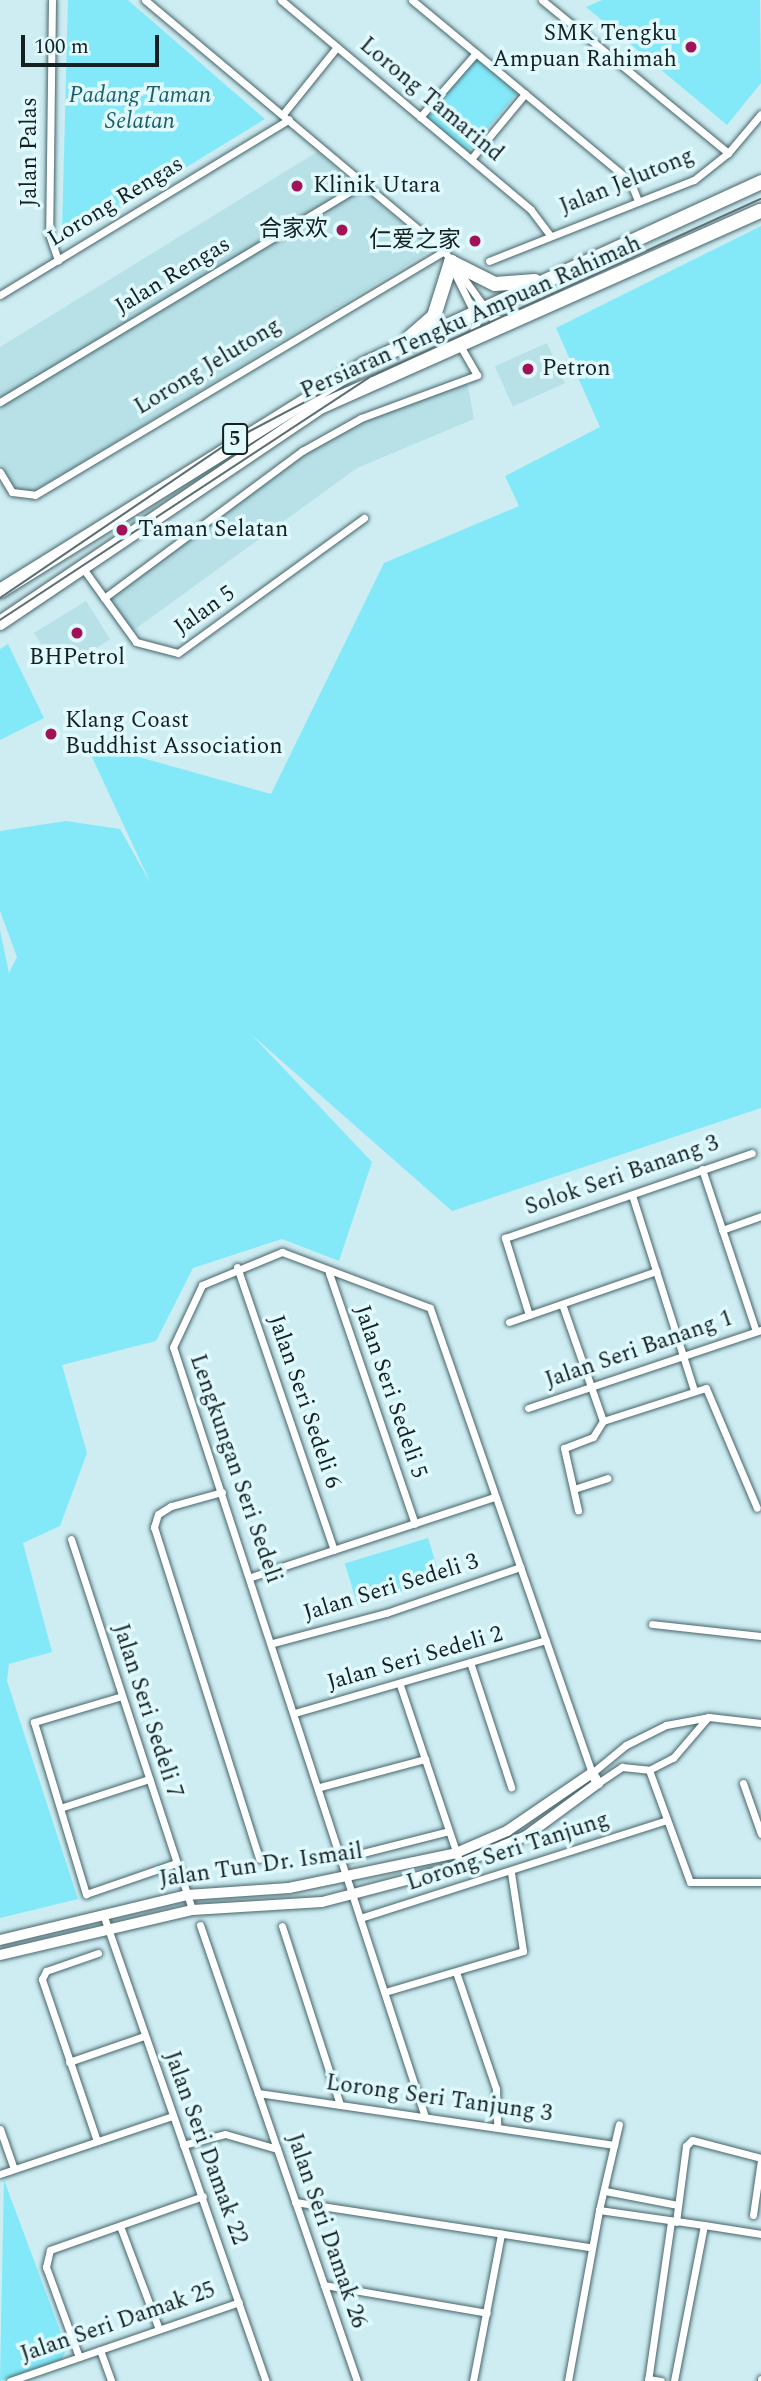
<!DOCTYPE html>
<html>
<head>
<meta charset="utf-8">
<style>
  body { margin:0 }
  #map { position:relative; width:761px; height:2381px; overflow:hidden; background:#cdedf3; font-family:Spectral,"Noto Sans SC",serif }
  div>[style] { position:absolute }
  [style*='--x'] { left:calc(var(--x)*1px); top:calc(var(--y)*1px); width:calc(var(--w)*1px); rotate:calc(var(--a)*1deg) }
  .built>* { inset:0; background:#b7e0e7; transform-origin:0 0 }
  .green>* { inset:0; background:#83e9f9; transform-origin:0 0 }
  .roads { filter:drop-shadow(0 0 2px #476469) drop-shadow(0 0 2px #476469) }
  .street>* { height:7px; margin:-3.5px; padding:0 3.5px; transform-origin:3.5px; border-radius:3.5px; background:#fff }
  .secondary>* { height:10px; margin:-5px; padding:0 5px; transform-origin:5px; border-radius:5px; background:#fff }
  .highway>* { height:14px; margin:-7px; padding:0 7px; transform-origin:7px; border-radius:7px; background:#fff }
  .tram>* { height:2px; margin:-1px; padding:0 1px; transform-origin:1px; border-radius:1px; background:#5c7073 }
  .dots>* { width:19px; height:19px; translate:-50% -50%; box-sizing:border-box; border:4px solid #dff9fd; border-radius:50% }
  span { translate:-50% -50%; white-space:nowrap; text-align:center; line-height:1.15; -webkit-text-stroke:7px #dff9fd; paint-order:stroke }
  .shield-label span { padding:2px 5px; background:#dff9fd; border:2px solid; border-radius:5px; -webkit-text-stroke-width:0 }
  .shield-label { font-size:21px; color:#142022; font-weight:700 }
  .poi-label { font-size:23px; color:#142022 }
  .right { translate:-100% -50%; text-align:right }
  .left { translate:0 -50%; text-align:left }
  .park-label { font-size:23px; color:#1f5d66; font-style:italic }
  .street-label { font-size:23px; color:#142022 }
  .scale { position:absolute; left:21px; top:35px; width:138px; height:32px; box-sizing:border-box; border:4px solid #142022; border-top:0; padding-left:9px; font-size:21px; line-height:24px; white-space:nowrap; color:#142022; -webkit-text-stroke:5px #dff9fd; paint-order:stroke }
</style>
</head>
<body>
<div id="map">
  <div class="built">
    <div style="clip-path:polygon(317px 152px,433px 249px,35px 491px,15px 489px,0 466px,0 347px)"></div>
    <div style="left:547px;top:343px;width:44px;height:57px;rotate:66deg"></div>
    <div style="clip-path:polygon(467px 382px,474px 419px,357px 468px,131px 632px,110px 598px,304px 454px,359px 424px)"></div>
    <div style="clip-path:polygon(86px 601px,110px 639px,69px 666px,55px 665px,34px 633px)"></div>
  </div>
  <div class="green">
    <div style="clip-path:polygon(68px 0,128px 0,265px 119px,71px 238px,62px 231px)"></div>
    <div style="clip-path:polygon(602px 0,760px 0,761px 83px,727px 125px,586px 7px)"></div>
    <div style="left:476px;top:58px;width:54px;height:77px;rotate:40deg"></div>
    <div style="clip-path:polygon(761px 226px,761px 1108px,452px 1211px,251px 1034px,372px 1162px,339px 1261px,282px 1239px,193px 1268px,156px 1341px,62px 1365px,87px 1453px,60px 1526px,23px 1543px,52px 1652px,9px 1664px,7px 1681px,78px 1899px,0 1918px,0 930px,9px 973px,17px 957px,0 911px,0 831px,66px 821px,120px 829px,151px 884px,85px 742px,271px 794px,384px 563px,519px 506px,505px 476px,600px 427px,556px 328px)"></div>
    <div style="clip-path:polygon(8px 644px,44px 718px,0 740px,0 649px)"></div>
    <div style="left:428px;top:1538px;width:44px;height:87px;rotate:73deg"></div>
    <div style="clip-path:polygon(4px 2180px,67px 2349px,61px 2360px,0 2381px)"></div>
  </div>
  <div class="roads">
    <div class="street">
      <div style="--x:52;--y:0;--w:234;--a:90.7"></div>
      <div style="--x:49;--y:234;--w:28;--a:71"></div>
      <div style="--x:145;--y:0;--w:390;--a:40"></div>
      <div style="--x:444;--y:251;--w:84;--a:54.2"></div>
      <div style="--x:493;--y:319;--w:15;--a:0"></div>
      <div style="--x:281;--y:0;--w:326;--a:40"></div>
      <div style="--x:531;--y:210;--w:31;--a:53"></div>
      <div style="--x:412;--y:0;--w:283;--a:39.7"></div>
      <div style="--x:630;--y:181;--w:22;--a:68"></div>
      <div style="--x:542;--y:0;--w:241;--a:39.4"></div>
      <div style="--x:283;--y:114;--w:86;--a:-51.1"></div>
      <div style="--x:420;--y:117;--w:85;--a:-48.8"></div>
      <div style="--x:471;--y:159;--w:85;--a:-50.3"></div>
      <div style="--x:489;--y:261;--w:220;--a:-21.6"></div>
      <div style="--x:694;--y:180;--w:43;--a:-38.5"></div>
      <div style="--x:728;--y:153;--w:51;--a:-49.8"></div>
      <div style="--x:453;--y:270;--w:56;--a:63.4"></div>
      <div style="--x:478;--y:320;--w:19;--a:115"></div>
      <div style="--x:0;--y:295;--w:338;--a:-31.3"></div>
      <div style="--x:0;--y:402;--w:426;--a:-31"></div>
      <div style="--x:0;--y:472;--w:23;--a:59"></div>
      <div style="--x:12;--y:492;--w:23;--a:7"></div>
      <div style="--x:35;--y:495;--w:476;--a:-30.8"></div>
      <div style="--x:82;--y:567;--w:92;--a:54.2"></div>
      <div style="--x:136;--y:642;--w:43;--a:14.7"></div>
      <div style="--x:178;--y:653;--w:230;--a:-36"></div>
      <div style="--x:104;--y:598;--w:247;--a:-36.6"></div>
      <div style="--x:302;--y:451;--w:68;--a:-29.2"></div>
      <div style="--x:361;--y:418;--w:124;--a:-20.3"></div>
      <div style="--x:477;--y:375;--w:34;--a:-120"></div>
      <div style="--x:702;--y:1169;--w:171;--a:71.6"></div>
      <div style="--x:632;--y:1195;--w:205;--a:72.4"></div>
      <div style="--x:722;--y:1230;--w:41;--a:-19.7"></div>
      <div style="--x:237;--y:1267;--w:299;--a:71.1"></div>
      <div style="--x:329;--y:1273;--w:265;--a:71.1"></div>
      <div style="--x:562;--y:1304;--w:124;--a:70.7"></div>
      <div style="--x:603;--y:1421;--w:19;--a:122"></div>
      <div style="--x:593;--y:1437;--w:31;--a:159"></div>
      <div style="--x:564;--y:1448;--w:64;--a:77.3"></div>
      <div style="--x:529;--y:1315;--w:81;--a:-107.3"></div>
      <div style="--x:505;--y:1238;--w:261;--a:-19"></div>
      <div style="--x:509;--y:1322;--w:156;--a:-19.1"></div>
      <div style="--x:528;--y:1408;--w:246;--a:-18.5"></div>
      <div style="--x:603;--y:1421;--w:108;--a:-17.8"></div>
      <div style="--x:706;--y:1388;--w:130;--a:67"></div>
      <div style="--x:577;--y:1488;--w:32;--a:-18"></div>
      <div style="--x:222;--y:1492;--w:53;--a:164.6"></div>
      <div style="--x:171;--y:1506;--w:15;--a:148"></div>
      <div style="--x:158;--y:1514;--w:14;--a:107"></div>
      <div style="--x:154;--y:1527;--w:348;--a:72.4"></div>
      <div style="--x:71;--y:1539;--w:390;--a:71.9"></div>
      <div style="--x:251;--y:1577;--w:257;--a:-18.2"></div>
      <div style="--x:652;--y:1624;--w:110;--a:6.3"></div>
      <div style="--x:273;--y:1643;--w:117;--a:-14.9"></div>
      <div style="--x:386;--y:1613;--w:142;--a:-18.9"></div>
      <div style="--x:470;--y:1662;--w:132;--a:71.8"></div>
      <div style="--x:400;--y:1685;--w:182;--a:71.4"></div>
      <div style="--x:122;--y:1696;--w:92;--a:163.5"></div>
      <div style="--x:34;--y:1722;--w:180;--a:73.2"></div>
      <div style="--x:86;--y:1894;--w:95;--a:-19"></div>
      <div style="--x:295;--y:1713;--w:261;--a:-16.2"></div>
      <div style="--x:649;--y:1770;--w:27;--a:-27"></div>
      <div style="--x:673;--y:1758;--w:54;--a:-49.5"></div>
      <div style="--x:598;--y:1783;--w:29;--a:-34"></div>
      <div style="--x:622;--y:1767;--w:27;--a:6"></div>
      <div style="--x:649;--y:1770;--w:119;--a:69.9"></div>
      <div style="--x:690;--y:1882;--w:71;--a:0"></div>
      <div style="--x:743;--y:1783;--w:54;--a:70.6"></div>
      <div style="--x:320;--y:1787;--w:109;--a:-14.9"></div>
      <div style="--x:60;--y:1808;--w:94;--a:-18"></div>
      <div style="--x:343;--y:1858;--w:109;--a:-14.3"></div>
      <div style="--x:103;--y:1914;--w:495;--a:70.8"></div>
      <div style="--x:360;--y:1918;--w:322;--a:-17.7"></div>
      <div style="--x:200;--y:1925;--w:482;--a:71"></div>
      <div style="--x:282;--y:1926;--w:188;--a:72"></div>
      <div style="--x:456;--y:1972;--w:124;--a:71.1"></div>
      <div style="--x:496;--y:2089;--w:35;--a:88"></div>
      <div style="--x:385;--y:1992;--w:144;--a:-16.5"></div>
      <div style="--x:523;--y:1951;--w:79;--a:-98.7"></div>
      <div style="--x:69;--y:2062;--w:79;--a:-19.1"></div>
      <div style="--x:258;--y:2093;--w:360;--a:8.3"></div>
      <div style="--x:425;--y:2117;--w:810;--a:-108.12"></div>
      <div style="--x:173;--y:1347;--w:68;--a:-64.9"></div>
      <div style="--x:202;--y:1285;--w:87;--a:-22.4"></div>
      <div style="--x:282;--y:1252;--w:158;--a:20.7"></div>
      <div style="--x:430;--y:1308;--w:492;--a:70.8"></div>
      <div style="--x:592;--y:1773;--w:44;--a:-39.5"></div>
      <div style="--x:626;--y:1745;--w:45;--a:-26.6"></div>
      <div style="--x:666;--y:1725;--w:44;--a:-10.5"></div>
      <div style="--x:709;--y:1717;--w:52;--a:6.6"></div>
      <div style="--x:0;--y:2129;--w:42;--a:70.7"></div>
      <div style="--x:97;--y:2141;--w:171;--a:-108.8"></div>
      <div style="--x:42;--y:1979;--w:9;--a:-63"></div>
      <div style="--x:46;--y:1971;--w:55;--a:-19.1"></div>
      <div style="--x:183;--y:2145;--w:43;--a:-14.7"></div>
      <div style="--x:225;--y:2134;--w:54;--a:16.1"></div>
      <div style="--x:0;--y:2174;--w:182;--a:-18.6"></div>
      <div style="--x:605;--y:2191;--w:74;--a:10.9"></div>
      <div style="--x:295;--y:2202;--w:297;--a:8.7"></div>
      <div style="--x:599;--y:2210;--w:88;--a:-76.9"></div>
      <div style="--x:753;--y:2215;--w:56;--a:-81.7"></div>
      <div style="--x:676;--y:2222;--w:77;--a:-82.5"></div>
      <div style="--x:686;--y:2146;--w:8;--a:-45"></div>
      <div style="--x:692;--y:2140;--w:71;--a:14.6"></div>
      <div style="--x:704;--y:2225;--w:58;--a:9"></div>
      <div style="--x:120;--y:2226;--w:110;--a:69.3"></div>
      <div style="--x:324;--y:2285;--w:165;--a:9.7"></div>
      <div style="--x:100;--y:2350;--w:33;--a:70"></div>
      <div style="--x:79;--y:2357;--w:96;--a:-110.1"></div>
      <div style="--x:46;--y:2267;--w:17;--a:-77"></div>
      <div style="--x:50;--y:2250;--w:162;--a:-19.4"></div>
      <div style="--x:648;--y:2379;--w:13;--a:9"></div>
      <div style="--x:10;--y:2381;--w:242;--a:-19"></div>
      <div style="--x:473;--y:2381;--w:150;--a:-79.2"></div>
      <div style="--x:568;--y:2381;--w:174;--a:-79.7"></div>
      <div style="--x:599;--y:2210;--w:106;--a:8.1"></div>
      <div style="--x:704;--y:2225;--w:159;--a:100.9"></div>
      <div style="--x:648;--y:2381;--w:162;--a:-81.8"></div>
      <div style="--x:761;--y:2381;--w:2;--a:-90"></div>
    </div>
    <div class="secondary">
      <div style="--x:0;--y:1940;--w:192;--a:-13.5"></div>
      <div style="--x:187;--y:1895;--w:102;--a:-3.9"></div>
      <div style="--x:289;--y:1888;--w:171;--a:-11.8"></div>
      <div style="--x:456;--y:1853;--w:56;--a:-23.3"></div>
      <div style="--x:507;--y:1831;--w:103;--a:-34.3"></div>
      <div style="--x:592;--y:1773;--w:12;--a:59"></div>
      <div style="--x:598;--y:1783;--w:89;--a:143.6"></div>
      <div style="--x:526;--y:1836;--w:88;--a:157.2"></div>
      <div style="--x:445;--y:1870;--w:127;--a:165.4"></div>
      <div style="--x:322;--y:1902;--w:130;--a:176.5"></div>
      <div style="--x:192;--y:1910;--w:197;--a:166.8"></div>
    </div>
    <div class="highway">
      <div style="--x:409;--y:338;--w:33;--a:-41"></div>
      <div style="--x:434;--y:316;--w:57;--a:-72.5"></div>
      <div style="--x:451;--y:262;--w:49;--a:26.6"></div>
      <div style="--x:495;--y:284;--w:40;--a:-4.3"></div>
      <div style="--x:0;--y:591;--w:429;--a:-31.9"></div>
      <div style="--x:364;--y:364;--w:437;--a:-24.6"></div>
      <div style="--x:0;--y:623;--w:388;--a:-34"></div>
      <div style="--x:322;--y:406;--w:480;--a:-24"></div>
    </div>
  </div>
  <div class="tram">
    <div style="--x:0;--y:598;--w:279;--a:-34.2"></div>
    <div style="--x:231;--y:441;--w:144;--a:-27.8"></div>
    <div style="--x:0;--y:620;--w:445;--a:-33.3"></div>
    <div style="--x:372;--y:376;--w:427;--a:-24.5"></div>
  </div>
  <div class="dots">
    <div style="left:691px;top:47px;background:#a11258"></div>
    <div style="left:297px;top:186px;background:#a11258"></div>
    <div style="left:342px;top:230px;background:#a11258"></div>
    <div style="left:475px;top:241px;background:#a11258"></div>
    <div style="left:528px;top:369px;background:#a11258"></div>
    <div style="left:122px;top:530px;background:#a11258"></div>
    <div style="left:77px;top:633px;background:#a11258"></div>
    <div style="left:51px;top:734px;background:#a11258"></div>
  </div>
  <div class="shield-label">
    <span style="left:235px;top:439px">5</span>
  </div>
  <div class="poi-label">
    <span class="right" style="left:677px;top:47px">SMK Tengku<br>Ampuan Rahimah</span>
    <span class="left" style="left:313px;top:186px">Klinik Utara</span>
    <span class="right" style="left:328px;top:230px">合家欢</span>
    <span class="right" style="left:461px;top:241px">仁爱之家</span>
    <span class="left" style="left:542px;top:369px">Petron</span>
    <span class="left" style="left:138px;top:530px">Taman Selatan</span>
    <span style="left:77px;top:658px">BHPetrol</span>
    <span class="left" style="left:65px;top:734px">Klang Coast<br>Buddhist Association</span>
  </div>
  <div class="park-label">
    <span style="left:140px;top:109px">Padang Taman<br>Selatan</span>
  </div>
  <div class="street-label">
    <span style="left:431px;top:100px;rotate:40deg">Lorong Tamarind</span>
    <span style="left:30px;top:152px;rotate:-90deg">Jalan Palas</span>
    <span style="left:627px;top:182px;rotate:-22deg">Jalan Jelutong</span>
    <span style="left:116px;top:202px;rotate:-31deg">Lorong Rengas</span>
    <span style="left:173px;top:276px;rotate:-31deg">Jalan Rengas</span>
    <span style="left:471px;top:318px;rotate:-24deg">Persiaran Tengku Ampuan Rahimah</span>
    <span style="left:208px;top:367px;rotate:-31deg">Lorong Jelutong</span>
    <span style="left:205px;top:611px;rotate:-35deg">Jalan 5</span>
    <span style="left:622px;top:1176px;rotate:-19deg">Solok Seri Banang 3</span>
    <span style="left:639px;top:1350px;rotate:-19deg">Jalan Seri Banang 1</span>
    <span style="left:390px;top:1392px;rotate:71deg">Jalan Seri Sedeli 5</span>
    <span style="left:304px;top:1402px;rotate:71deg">Jalan Seri Sedeli 6</span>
    <span style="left:235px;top:1469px;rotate:71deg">Lengkungan Seri Sedeli</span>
    <span style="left:391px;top:1588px;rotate:-17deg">Jalan Seri Sedeli 3</span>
    <span style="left:415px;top:1659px;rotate:-16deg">Jalan Seri Sedeli 2</span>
    <span style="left:147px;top:1711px;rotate:72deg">Jalan Seri Sedeli 7</span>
    <span style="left:508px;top:1852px;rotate:-18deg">Lorong Seri Tanjung</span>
    <span style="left:261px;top:1866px;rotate:-8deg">Jalan Tun Dr. Ismail</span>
    <span style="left:439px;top:2099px;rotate:8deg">Lorong Seri Tanjung 3</span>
    <span style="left:205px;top:2148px;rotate:70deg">Jalan Seri Damak 22</span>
    <span style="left:326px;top:2231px;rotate:71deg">Jalan Seri Damak 26</span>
    <span style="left:118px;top:2323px;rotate:-19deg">Jalan Seri Damak 25</span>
  </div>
  <div class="scale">100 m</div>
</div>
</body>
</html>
